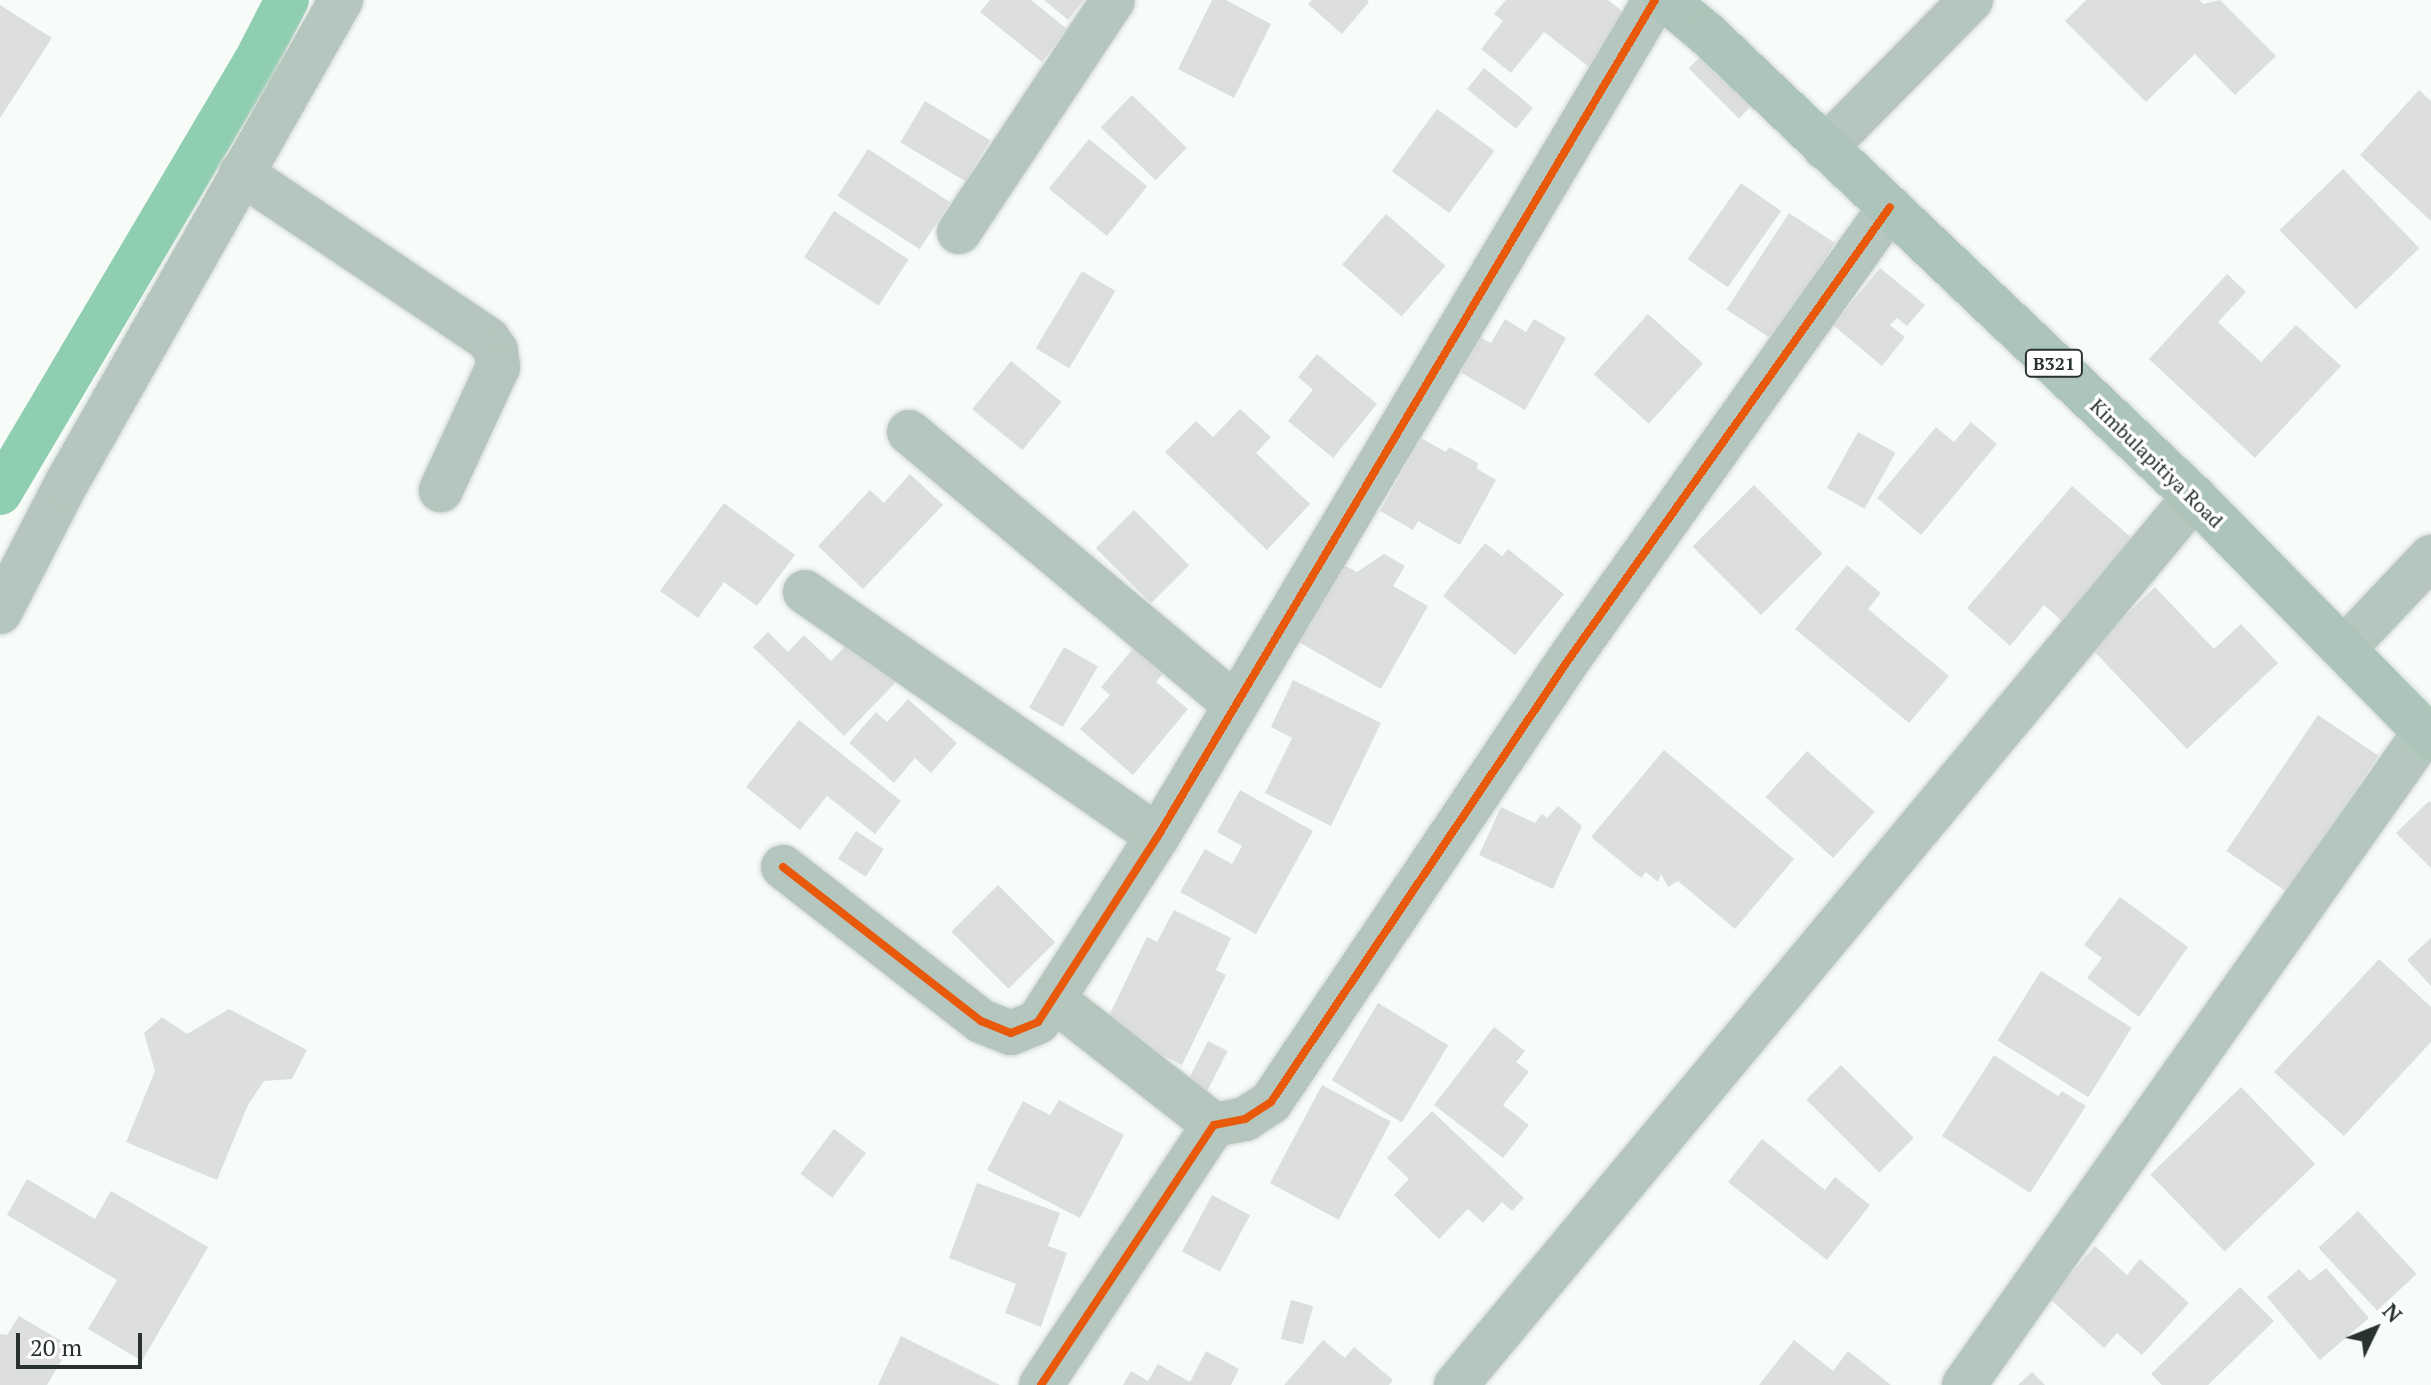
<!DOCTYPE html>
<html>
<head>
<meta charset="utf-8">
<style>
  body { margin:0 }
  #map { position:relative; width:2431px; height:1385px; overflow:hidden; background:#f7fcf9; font-family:"PT Serif",serif }
  div>[style] { position:absolute }
  [style*='--x'] { left:calc(var(--x)*1px); top:calc(var(--y)*1px); width:calc(var(--w)*1px); rotate:calc(var(--a)*1deg) }
  .canal>* { height:44px; margin:-22px; padding:0 22px; transform-origin:22px; border-radius:22px; background:#8fceb0 }
  .building>* { inset:0; background:#dddee0; transform-origin:0 0 }
  .roads { filter:drop-shadow(0 0 2px #d3d7d4) drop-shadow(0 0 2px #d3d7d4) }
  .minor>* { height:44px; margin:-22px; padding:0 22px; transform-origin:22px; border-radius:22px; background:#b4c6bd }
  .major>* { height:44px; margin:-22px; padding:0 22px; transform-origin:22px; border-radius:22px; background:#acc4b9 }
  .cycleway>* { height:8px; margin:-4px; padding:0 4px; transform-origin:4px; border-radius:4px; background:#e8590c }
  span { translate:-50% -50%; white-space:nowrap; text-align:center; line-height:1.15; -webkit-text-stroke:7px #fff; paint-order:stroke }
  .shield-label span { padding:2px 6px; background:#fff; border:2px solid; border-radius:6px; -webkit-text-stroke-width:0 }
  .shield-label { font-size:18px; color:#29322d; font-weight:700 }
  .street-label { font-size:20px; color:#29322d }
  .north { position:absolute; left:2335px; top:1289px; width:80px; height:80px; -webkit-text-stroke:6px #fff; paint-order:stroke; rotate:47deg; font-size:22px; font-weight:700; line-height:32px; text-align:center; color:#29322d }
  .north::after { content:''; display:block; margin:auto; width:28px; height:36px; background:#29322d; clip-path:polygon(50% 0,100% 100%,50% 72%,0 100%) }
  .scale { position:absolute; left:16px; top:1333px; width:126px; height:36px; box-sizing:border-box; border:4px solid #29322d; border-top:0; padding-left:10px; font-size:24px; line-height:28px; white-space:nowrap; color:#29322d; -webkit-text-stroke:6px #fff; paint-order:stroke }
</style>
</head>
<body>
<div id="map">
  <div class="canal">
    <div style="--x:0;--y:493;--w:499;--a:-59.4"></div>
    <div style="--x:254;--y:64;--w:72;--a:-62.7"></div>
  </div>
  <div class="building">
    <div style="clip-path:polygon(990px 0,1031px 0,1067px 29px,1042px 62px,980px 12px)"></div>
    <div style="clip-path:polygon(1044px 0,1084px 0,1068px 20px)"></div>
    <div style="clip-path:polygon(1212px 0,1226px 0,1271px 24px,1234px 98px,1178px 69px)"></div>
    <div style="clip-path:polygon(1312px 0,1367px 0,1369px 2px,1342px 34px,1308px 4px)"></div>
    <div style="clip-path:polygon(1506px 0,1608px 0,1632px 19px,1592px 69px,1544px 32px,1511px 73px,1481px 49px,1503px 21px,1494px 14px)"></div>
    <div style="clip-path:polygon(2086px 0,2199px 0,2203px 4px,2220px 0,2276px 56px,2235px 95px,2195px 54px,2146px 102px,2065px 21px)"></div>
    <div style="clip-path:polygon(0 5px,52px 38px,0 118px)"></div>
    <div style="left:1712px;top:45px;width:71px;height:33px;rotate:45deg"></div>
    <div style="left:1484px;top:68px;width:63px;height:27px;rotate:39deg"></div>
    <div style="clip-path:polygon(2419px 90px,2431px 101px,2431px 221px,2360px 155px)"></div>
    <div style="left:1132px;top:95px;width:76px;height:45px;rotate:44deg"></div>
    <div style="left:925px;top:101px;width:76px;height:48px;rotate:31deg"></div>
    <div style="left:1437px;top:109px;width:71px;height:77px;rotate:36deg"></div>
    <div style="left:1089px;top:139px;width:75px;height:64px;rotate:39deg"></div>
    <div style="left:868px;top:149px;width:98px;height:56px;rotate:33deg"></div>
    <div style="left:2343px;top:169px;width:110px;height:88px;rotate:46deg"></div>
    <div style="left:1741px;top:183px;width:49px;height:93px;rotate:35deg"></div>
    <div style="left:834px;top:211px;width:89px;height:55px;rotate:33deg"></div>
    <div style="left:1789px;top:213px;width:55px;height:115px;rotate:33deg"></div>
    <div style="left:1386px;top:214px;width:79px;height:67px;rotate:41deg"></div>
    <div style="clip-path:polygon(1880px 268px,1925px 305px,1907px 326px,1897px 318px,1890px 325px,1905px 337px,1882px 366px,1833px 325px)"></div>
    <div style="left:1082px;top:271px;width:39px;height:90px;rotate:31deg"></div>
    <div style="clip-path:polygon(2227px 274px,2246px 292px,2218px 322px,2261px 362px,2296px 325px,2341px 366px,2255px 458px,2149px 359px)"></div>
    <div style="left:1648px;top:314px;width:74px;height:81px;rotate:42deg"></div>
    <div style="clip-path:polygon(1505px 319px,1526px 332px,1534px 319px,1566px 338px,1525px 410px,1460px 372px,1480px 337px,1491px 343px)"></div>
    <div style="clip-path:polygon(1317px 354px,1377px 404px,1333px 458px,1288px 421px,1313px 390px,1298px 377px)"></div>
    <div style="left:1011px;top:361px;width:65px;height:62px;rotate:39deg"></div>
    <div style="clip-path:polygon(1240px 409px,1271px 437px,1256px 453px,1310px 504px,1267px 550px,1165px 452px,1196px 421px,1213px 437px)"></div>
    <div style="clip-path:polygon(1971px 422px,1997px 444px,1921px 535px,1877px 498px,1936px 427px,1954px 442px)"></div>
    <div style="left:1858px;top:432px;width:43px;height:64px;rotate:29deg"></div>
    <div style="clip-path:polygon(1421px 438px,1446px 452px,1449px 447px,1478px 463px,1477px 469px,1496px 480px,1460px 545px,1418px 521px,1413px 530px,1380px 511px)"></div>
    <div style="clip-path:polygon(910px 474px,943px 505px,863px 589px,818px 546px,870px 490px,884px 503px)"></div>
    <div style="left:1754px;top:485px;width:97px;height:87px;rotate:45deg"></div>
    <div style="clip-path:polygon(2072px 486px,2133px 539px,2062px 621px,2044px 605px,2010px 646px,1967px 608px)"></div>
    <div style="clip-path:polygon(724px 503px,795px 555px,757px 606px,724px 582px,698px 618px,660px 591px)"></div>
    <div style="left:1134px;top:510px;width:78px;height:54px;rotate:45deg"></div>
    <div style="clip-path:polygon(1485px 543px,1502px 556px,1508px 549px,1564px 594px,1515px 655px,1443px 596px)"></div>
    <div style="clip-path:polygon(1384px 554px,1405px 566px,1393px 586px,1428px 606px,1381px 689px,1290px 637px,1334px 560px,1357px 572px)"></div>
    <div style="clip-path:polygon(1847px 565px,1881px 593px,1868px 609px,1949px 676px,1909px 723px,1795px 629px)"></div>
    <div style="clip-path:polygon(2155px 587px,2214px 649px,2241px 624px,2278px 663px,2187px 749px,2091px 648px)"></div>
    <div style="clip-path:polygon(768px 632px,788px 652px,804px 635px,831px 661px,852px 639px,896px 682px,844px 736px,753px 647px)"></div>
    <div style="clip-path:polygon(1136px 645px,1166px 670px,1156px 682px,1188px 709px,1133px 775px,1080px 729px,1110px 695px,1101px 687px)"></div>
    <div style="left:1064px;top:647px;width:39px;height:70px;rotate:30deg"></div>
    <div style="clip-path:polygon(1293px 680px,1381px 723px,1331px 826px,1265px 793px,1292px 738px,1271px 727px)"></div>
    <div style="clip-path:polygon(908px 699px,957px 743px,931px 773px,915px 758px,894px 783px,849px 743px,876px 712px,887px 722px)"></div>
    <div style="left:2318px;top:715px;width:73px;height:164px;rotate:34deg"></div>
    <div style="clip-path:polygon(799px 720px,901px 801px,875px 834px,827px 796px,800px 830px,746px 787px)"></div>
    <div style="clip-path:polygon(1664px 750px,1794px 859px,1735px 929px,1678px 881px,1668px 887px,1661px 874px,1658px 882px,1646px 872px,1641px 878px,1591px 837px)"></div>
    <div style="left:1807px;top:751px;width:91px;height:62px;rotate:42deg"></div>
    <div style="clip-path:polygon(1240px 790px,1313px 831px,1256px 934px,1180px 892px,1205px 849px,1232px 864px,1242px 846px,1217px 832px)"></div>
    <div style="clip-path:polygon(2429px 801px,2431px 803px,2431px 868px,2396px 833px)"></div>
    <div style="clip-path:polygon(1558px 806px,1582px 826px,1553px 889px,1479px 855px,1501px 807px,1535px 823px,1542px 814px,1547px 818px)"></div>
    <div style="left:856px;top:831px;width:33px;height:33px;rotate:33deg"></div>
    <div style="left:998px;top:885px;width:81px;height:66px;rotate:45deg"></div>
    <div style="clip-path:polygon(2120px 897px,2188px 947px,2139px 1017px,2087px 978px,2102px 958px,2084px 945px)"></div>
    <div style="clip-path:polygon(1174px 910px,1231px 938px,1216px 970px,1226px 975px,1182px 1065px,1104px 1026px,1147px 937px,1157px 942px)"></div>
    <div style="clip-path:polygon(2431px 938px,2431px 986px,2407px 960px)"></div>
    <div style="clip-path:polygon(2379px 959px,2431px 1007px,2431px 1042px,2344px 1136px,2274px 1072px)"></div>
    <div style="left:2041px;top:971px;width:107px;height:82px;rotate:32deg"></div>
    <div style="left:1378px;top:1003px;width:82px;height:90px;rotate:31deg"></div>
    <div style="clip-path:polygon(229px 1009px,307px 1050px,292px 1079px,264px 1081px,248px 1105px,217px 1180px,126px 1142px,155px 1071px,144px 1033px,162px 1017px,187px 1034px)"></div>
    <div style="clip-path:polygon(1494px 1027px,1525px 1051px,1516px 1062px,1529px 1072px,1503px 1105px,1529px 1125px,1503px 1158px,1434px 1105px)"></div>
    <div style="left:1208px;top:1041px;width:22px;height:53px;rotate:27deg"></div>
    <div style="clip-path:polygon(1994px 1055px,2058px 1096px,2062px 1091px,2086px 1106px,2030px 1193px,1942px 1136px)"></div>
    <div style="left:1841px;top:1065px;width:103px;height:49px;rotate:45deg"></div>
    <div style="left:1322px;top:1085px;width:78px;height:111px;rotate:28deg"></div>
    <div style="left:2241px;top:1087px;width:107px;height:126px;rotate:46deg"></div>
    <div style="clip-path:polygon(1059px 1100px,1124px 1135px,1080px 1218px,987px 1170px,1023px 1101px,1050px 1115px)"></div>
    <div style="clip-path:polygon(1432px 1111px,1524px 1198px,1512px 1211px,1502px 1202px,1483px 1223px,1468px 1209px,1439px 1239px,1394px 1195px,1409px 1179px,1387px 1158px)"></div>
    <div style="left:834px;top:1129px;width:40px;height:56px;rotate:37deg"></div>
    <div style="clip-path:polygon(1762px 1139px,1825px 1190px,1835px 1177px,1870px 1205px,1827px 1260px,1728px 1182px)"></div>
    <div style="clip-path:polygon(27px 1179px,95px 1219px,111px 1191px,208px 1247px,142px 1361px,88px 1329px,117px 1280px,7px 1215px)"></div>
    <div style="clip-path:polygon(977px 1183px,1060px 1213px,1048px 1246px,1067px 1253px,1041px 1327px,1005px 1313px,1016px 1284px,949px 1258px)"></div>
    <div style="left:1212px;top:1195px;width:43px;height:64px;rotate:28deg"></div>
    <div style="left:2358px;top:1211px;width:86px;height:54px;rotate:47deg"></div>
    <div style="clip-path:polygon(2095px 1246px,2127px 1275px,2140px 1259px,2189px 1303px,2142px 1355px,2117px 1333px,2104px 1348px,2049px 1298px)"></div>
    <div style="clip-path:polygon(2326px 1268px,2369px 1318px,2320px 1360px,2267px 1297px,2299px 1269px,2310px 1281px)"></div>
    <div style="clip-path:polygon(2240px 1287px,2274px 1321px,2208px 1385px,2162px 1385px,2151px 1374px)"></div>
    <div style="left:1291px;top:1300px;width:23px;height:40px;rotate:15deg"></div>
    <div style="clip-path:polygon(19px 1316px,70px 1346px,47px 1385px,0 1385px,0 1334px,7px 1335px)"></div>
    <div style="clip-path:polygon(901px 1336px,1000px 1385px,878px 1385px)"></div>
    <div style="clip-path:polygon(1323px 1340px,1345px 1358px,1354px 1347px,1393px 1380px,1389px 1385px,1284px 1385px)"></div>
    <div style="clip-path:polygon(1794px 1340px,1833px 1371px,1848px 1351px,1891px 1385px,1759px 1385px)"></div>
    <div style="clip-path:polygon(1206px 1351px,1239px 1369px,1231px 1385px,1123px 1385px,1131px 1371px,1148px 1381px,1158px 1364px,1190px 1382px)"></div>
    <div style="clip-path:polygon(2032px 1372px,2045px 1385px,2018px 1385px)"></div>
  </div>
  <div class="roads">
    <div class="minor">
      <div style="--x:1825;--y:148;--w:208;--a:-45.4"></div>
      <div style="--x:241;--y:173;--w:298;--a:33.9"></div>
      <div style="--x:488;--y:339;--w:14;--a:56"></div>
      <div style="--x:496;--y:351;--w:16;--a:83"></div>
      <div style="--x:498;--y:367;--w:136;--a:114.9"></div>
      <div style="--x:959;--y:232;--w:278;--a:-56.4"></div>
      <div style="--x:909;--y:432;--w:426;--a:39.9"></div>
      <div style="--x:805;--y:592;--w:429;--a:34.7"></div>
      <div style="--x:0;--y:612;--w:142;--a:-62.7"></div>
      <div style="--x:65;--y:486;--w:559;--a:-60.41"></div>
      <div style="--x:2344;--y:649;--w:127;--a:-46.6"></div>
      <div style="--x:783;--y:867;--w:251;--a:37.9"></div>
      <div style="--x:981;--y:1021;--w:32;--a:22"></div>
      <div style="--x:1011;--y:1033;--w:29;--a:-22"></div>
      <div style="--x:1038;--y:1022;--w:221;--a:-57.2"></div>
      <div style="--x:1158;--y:836;--w:973;--a:-59.27"></div>
      <div style="--x:1053;--y:999;--w:204;--a:38"></div>
      <div style="--x:1041;--y:1385;--w:312;--a:-56.4"></div>
      <div style="--x:1214;--y:1125;--w:32;--a:-11"></div>
      <div style="--x:1245;--y:1119;--w:31;--a:-33"></div>
      <div style="--x:1271;--y:1102;--w:534;--a:-56.07"></div>
      <div style="--x:1569;--y:659;--w:554;--a:-54.62"></div>
      <div style="--x:1456;--y:1385;--w:1155;--a:-50.27"></div>
      <div style="--x:1964;--y:1385;--w:799;--a:-54.78"></div>
    </div>
    <div class="major">
      <div style="--x:1666;--y:0;--w:53;--a:39.7"></div>
      <div style="--x:1707;--y:34;--w:672;--a:43.55"></div>
      <div style="--x:2194;--y:497;--w:338;--a:45.5"></div>
    </div>
  </div>
  <div class="cycleway">
    <div style="--x:783;--y:867;--w:251;--a:37.9"></div>
    <div style="--x:981;--y:1021;--w:32;--a:22"></div>
    <div style="--x:1011;--y:1033;--w:29;--a:-22"></div>
    <div style="--x:1038;--y:1022;--w:221;--a:-57.2"></div>
    <div style="--x:1158;--y:836;--w:973;--a:-59.27"></div>
    <div style="--x:1041;--y:1385;--w:312;--a:-56.4"></div>
    <div style="--x:1214;--y:1125;--w:32;--a:-11"></div>
    <div style="--x:1245;--y:1119;--w:31;--a:-33"></div>
    <div style="--x:1271;--y:1102;--w:534;--a:-56.07"></div>
    <div style="--x:1569;--y:659;--w:554;--a:-54.62"></div>
  </div>
  <div class="shield-label">
    <span style="left:2054px;top:363px">B321</span>
  </div>
  <div class="street-label">
    <span style="left:2157px;top:463px;rotate:44deg">Kimbulapitiya Road</span>
  </div>
  <div class="north">N</div>
  <div class="scale">20 m</div>
</div>
</body>
</html>
